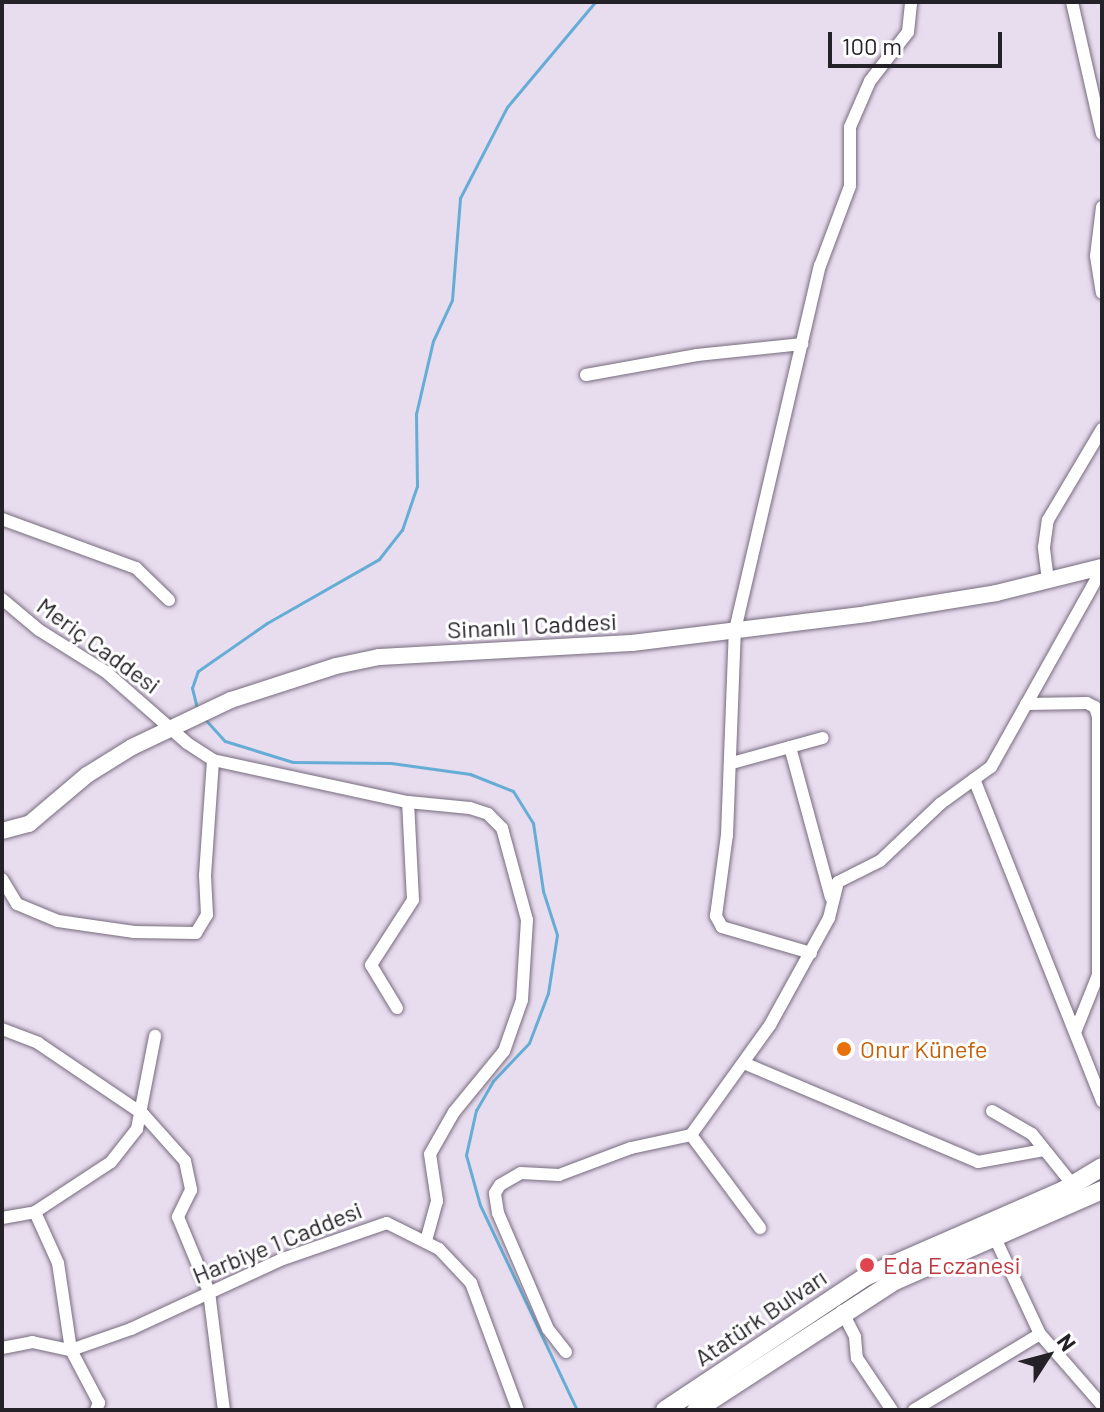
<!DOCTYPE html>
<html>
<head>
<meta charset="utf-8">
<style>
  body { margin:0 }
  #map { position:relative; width:1104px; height:1412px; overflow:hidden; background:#e8dcef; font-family:Barlow,sans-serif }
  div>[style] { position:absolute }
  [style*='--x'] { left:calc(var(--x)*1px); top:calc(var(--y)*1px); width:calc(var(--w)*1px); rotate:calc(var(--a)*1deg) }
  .stream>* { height:3px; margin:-1.5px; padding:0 1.5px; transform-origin:1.5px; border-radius:1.5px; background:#66add6 }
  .roads { filter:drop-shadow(0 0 2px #766c7d) drop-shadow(0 0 2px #766c7d) }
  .minor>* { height:12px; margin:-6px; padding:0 6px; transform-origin:6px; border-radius:6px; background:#fff }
  .major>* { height:16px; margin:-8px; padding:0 8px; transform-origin:8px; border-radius:8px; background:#fff }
  .highway>* { height:18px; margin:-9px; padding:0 9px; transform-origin:9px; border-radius:9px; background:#fff }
  .dots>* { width:22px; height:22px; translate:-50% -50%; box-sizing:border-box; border:4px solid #fff; border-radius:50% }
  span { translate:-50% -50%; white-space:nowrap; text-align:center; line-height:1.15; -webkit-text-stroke:6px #fff; paint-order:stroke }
  .street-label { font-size:24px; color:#252128 }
  .food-label { font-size:24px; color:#c56008 }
  .left { translate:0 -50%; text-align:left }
  .health-label { font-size:24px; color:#be3a42 }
  .frame { position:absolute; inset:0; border:4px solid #252128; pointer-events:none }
  .north { position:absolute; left:1008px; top:1316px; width:80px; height:80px; -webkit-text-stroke:6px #fff; paint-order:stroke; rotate:54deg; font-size:22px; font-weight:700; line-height:32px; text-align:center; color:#252128 }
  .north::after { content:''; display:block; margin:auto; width:28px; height:36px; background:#252128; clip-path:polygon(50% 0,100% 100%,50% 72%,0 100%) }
  .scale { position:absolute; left:828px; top:32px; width:174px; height:36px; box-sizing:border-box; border:4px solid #252128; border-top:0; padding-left:10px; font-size:24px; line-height:28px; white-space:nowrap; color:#252128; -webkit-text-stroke:6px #fff; paint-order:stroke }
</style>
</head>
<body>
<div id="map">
  <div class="stream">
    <div style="--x:197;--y:708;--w:21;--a:-104"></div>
    <div style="--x:192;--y:688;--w:18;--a:-71"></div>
    <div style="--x:198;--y:671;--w:84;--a:-34.8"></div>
    <div style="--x:267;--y:623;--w:129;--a:-29.7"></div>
    <div style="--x:379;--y:559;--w:37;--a:-52"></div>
    <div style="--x:402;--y:530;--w:46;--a:-71.2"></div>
    <div style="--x:417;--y:486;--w:72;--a:-90.8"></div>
    <div style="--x:416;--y:414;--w:75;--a:-76.9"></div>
    <div style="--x:433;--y:341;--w:45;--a:-65.1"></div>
    <div style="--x:452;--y:300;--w:102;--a:-85.5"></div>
    <div style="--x:460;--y:198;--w:102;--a:-62.7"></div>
    <div style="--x:507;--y:107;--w:137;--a:-50"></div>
    <div style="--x:204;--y:718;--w:31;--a:48"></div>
    <div style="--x:225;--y:741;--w:71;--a:17.2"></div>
    <div style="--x:293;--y:762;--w:98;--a:0.6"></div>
    <div style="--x:391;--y:763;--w:80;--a:7.9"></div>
    <div style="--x:470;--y:774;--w:46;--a:21.6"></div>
    <div style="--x:513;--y:791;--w:38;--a:58"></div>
    <div style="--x:533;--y:823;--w:69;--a:81.6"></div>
    <div style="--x:543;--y:891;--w:46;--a:72.3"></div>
    <div style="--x:557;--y:935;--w:59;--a:98.8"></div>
    <div style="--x:548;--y:993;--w:53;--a:110.8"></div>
    <div style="--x:529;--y:1043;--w:52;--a:133.5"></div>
    <div style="--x:493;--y:1081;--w:34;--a:120"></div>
    <div style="--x:476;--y:1110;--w:46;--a:102.5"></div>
    <div style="--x:466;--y:1155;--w:52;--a:74.4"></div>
    <div style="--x:480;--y:1205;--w:227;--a:64.7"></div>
  </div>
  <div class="roads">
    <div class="minor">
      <div style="--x:1072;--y:2;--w:135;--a:77.2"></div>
      <div style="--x:1102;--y:207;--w:49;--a:97"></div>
      <div style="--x:1096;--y:256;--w:37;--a:81"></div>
      <div style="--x:586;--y:375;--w:113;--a:-10.2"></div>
      <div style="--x:697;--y:355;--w:106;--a:-6"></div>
      <div style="--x:2;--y:519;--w:143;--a:20.1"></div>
      <div style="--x:136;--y:568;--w:46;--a:44.1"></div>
      <div style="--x:1048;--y:581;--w:34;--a:-97"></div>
      <div style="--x:1044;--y:547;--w:27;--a:-82"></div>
      <div style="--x:1048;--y:520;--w:106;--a:-59.3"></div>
      <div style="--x:2;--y:599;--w:48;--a:40"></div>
      <div style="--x:39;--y:630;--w:79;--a:32.1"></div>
      <div style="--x:106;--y:672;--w:108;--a:41.2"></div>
      <div style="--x:187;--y:743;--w:31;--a:33"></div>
      <div style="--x:213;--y:760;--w:199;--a:12.2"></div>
      <div style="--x:408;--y:802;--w:62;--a:5.5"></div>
      <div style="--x:470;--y:808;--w:19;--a:18"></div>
      <div style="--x:488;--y:814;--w:20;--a:45"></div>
      <div style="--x:502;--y:828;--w:95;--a:74.8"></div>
      <div style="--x:527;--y:920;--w:80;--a:93.6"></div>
      <div style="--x:522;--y:1000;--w:54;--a:109.4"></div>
      <div style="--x:504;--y:1051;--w:79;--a:129.3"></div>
      <div style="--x:454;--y:1112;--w:48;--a:119.7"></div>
      <div style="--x:430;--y:1154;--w:48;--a:81.5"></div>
      <div style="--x:437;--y:1201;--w:41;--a:105.4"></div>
      <div style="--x:1026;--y:704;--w:61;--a:-0.9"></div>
      <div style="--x:1087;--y:703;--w:9;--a:27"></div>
      <div style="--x:1095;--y:707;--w:10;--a:73"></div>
      <div style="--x:1098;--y:717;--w:258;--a:90"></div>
      <div style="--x:1098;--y:975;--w:59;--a:111.8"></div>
      <div style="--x:790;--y:747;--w:156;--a:74.8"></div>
      <div style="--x:732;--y:763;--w:94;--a:-15.4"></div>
      <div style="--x:974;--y:779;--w:347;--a:68.3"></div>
      <div style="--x:2;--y:879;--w:29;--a:59"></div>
      <div style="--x:17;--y:904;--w:44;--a:22.5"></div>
      <div style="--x:58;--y:921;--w:77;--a:8.2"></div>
      <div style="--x:134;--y:932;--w:62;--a:0.9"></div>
      <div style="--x:196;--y:933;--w:21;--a:-59"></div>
      <div style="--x:207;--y:915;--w:40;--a:-92.9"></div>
      <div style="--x:205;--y:875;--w:115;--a:-86"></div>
      <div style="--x:811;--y:953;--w:93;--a:-163.7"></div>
      <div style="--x:722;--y:927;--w:13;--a:-119"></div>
      <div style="--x:716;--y:916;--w:82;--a:-82.3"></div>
      <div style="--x:727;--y:835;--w:205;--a:-87.8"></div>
      <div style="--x:735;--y:630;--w:374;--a:-76.9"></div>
      <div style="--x:820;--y:266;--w:85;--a:-69.4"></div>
      <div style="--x:850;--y:186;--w:59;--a:-90"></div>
      <div style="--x:850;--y:127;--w:50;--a:-66.5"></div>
      <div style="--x:870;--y:81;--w:62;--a:-52.2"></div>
      <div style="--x:908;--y:32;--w:30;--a:-84"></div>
      <div style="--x:397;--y:1008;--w:50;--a:-121.2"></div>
      <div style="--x:371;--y:965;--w:77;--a:-57.1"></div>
      <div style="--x:413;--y:900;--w:98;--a:-92.9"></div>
      <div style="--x:2;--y:1029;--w:39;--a:21"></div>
      <div style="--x:38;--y:1043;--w:127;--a:34.1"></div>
      <div style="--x:143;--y:1114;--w:63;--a:48.2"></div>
      <div style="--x:185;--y:1161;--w:30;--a:78"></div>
      <div style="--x:191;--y:1190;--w:30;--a:116"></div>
      <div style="--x:178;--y:1217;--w:81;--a:67.5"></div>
      <div style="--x:209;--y:1292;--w:119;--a:82.8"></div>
      <div style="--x:746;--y:1064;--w:252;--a:22.9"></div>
      <div style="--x:978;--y:1162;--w:67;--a:-10.3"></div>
      <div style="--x:992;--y:1111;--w:46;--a:29.9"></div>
      <div style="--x:1032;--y:1134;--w:65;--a:51.2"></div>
      <div style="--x:691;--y:1135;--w:116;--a:53.4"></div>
      <div style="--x:2;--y:1218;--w:34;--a:-10"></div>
      <div style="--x:995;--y:1238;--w:106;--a:64.9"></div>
      <div style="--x:1040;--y:1334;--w:94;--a:48.9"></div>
      <div style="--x:842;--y:1311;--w:29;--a:63"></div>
      <div style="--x:855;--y:1337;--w:21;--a:85"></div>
      <div style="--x:857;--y:1358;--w:63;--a:56.1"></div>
      <div style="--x:2;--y:1348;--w:31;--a:-11"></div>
      <div style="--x:32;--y:1342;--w:40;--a:12"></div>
      <div style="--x:71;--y:1350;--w:64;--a:-19.3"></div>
      <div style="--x:131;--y:1329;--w:164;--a:-24.8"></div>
      <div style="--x:280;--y:1260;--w:113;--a:-19.1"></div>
      <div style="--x:387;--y:1223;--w:58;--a:26.6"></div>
      <div style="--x:439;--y:1249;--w:47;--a:46.7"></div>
      <div style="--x:471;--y:1283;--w:135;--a:69.7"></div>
      <div style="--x:566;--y:1352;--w:29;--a:-128"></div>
      <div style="--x:548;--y:1329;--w:126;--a:-113.3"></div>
      <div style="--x:498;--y:1213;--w:20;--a:-99"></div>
      <div style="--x:495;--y:1193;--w:9;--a:-58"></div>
      <div style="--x:500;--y:1185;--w:24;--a:-30"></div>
      <div style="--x:521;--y:1173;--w:38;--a:3"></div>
      <div style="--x:559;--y:1175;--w:77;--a:-20.6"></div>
      <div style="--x:631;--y:1148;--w:61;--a:-12.2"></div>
      <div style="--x:691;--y:1135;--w:135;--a:-54.3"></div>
      <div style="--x:770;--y:1025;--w:122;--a:-61.1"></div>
      <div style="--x:829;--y:918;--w:37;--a:-76"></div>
      <div style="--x:838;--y:882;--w:47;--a:-26.6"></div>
      <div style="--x:880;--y:861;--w:83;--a:-43.5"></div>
      <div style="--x:940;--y:804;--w:63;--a:-36"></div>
      <div style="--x:991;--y:767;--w:227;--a:-60.7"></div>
      <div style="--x:96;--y:1410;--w:8;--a:-67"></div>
      <div style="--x:99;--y:1403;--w:60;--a:-117.8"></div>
      <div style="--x:71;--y:1350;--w:88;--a:-98.5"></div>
      <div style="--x:58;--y:1263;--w:56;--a:-114.3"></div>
      <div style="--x:35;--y:1212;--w:91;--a:-33.3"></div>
      <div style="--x:111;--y:1162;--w:42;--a:-51.8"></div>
      <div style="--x:137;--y:1129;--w:95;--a:-79"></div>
      <div style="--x:914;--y:1410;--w:147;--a:-31.1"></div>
    </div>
    <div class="major">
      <div style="--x:2;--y:831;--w:28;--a:-15"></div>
      <div style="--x:29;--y:824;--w:76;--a:-40.2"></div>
      <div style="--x:87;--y:775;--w:53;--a:-31.9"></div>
      <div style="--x:132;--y:747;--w:110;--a:-25.4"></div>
      <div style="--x:231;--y:700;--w:110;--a:-17.9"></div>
      <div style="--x:336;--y:666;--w:44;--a:-11.8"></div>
      <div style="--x:379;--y:657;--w:253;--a:-3.2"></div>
      <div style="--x:632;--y:643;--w:237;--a:-7"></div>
      <div style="--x:867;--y:614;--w:131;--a:-9.2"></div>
      <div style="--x:996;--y:593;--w:109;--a:-13.8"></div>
    </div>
    <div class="highway">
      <div style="--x:665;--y:1410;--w:242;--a:-33.6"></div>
      <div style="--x:867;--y:1276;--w:215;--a:-23.6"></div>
      <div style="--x:1064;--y:1190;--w:44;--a:-31.2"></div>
      <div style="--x:696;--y:1410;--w:237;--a:-33"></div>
      <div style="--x:895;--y:1281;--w:226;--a:-23.7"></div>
    </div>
  </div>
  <div class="dots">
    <div style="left:844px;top:1049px;background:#e8710a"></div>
    <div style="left:867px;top:1265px;background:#e0444e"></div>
  </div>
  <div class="street-label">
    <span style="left:532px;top:625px;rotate:-3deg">Sinanlı 1 Caddesi</span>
    <span style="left:99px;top:645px;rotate:36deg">Meriç Caddesi</span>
    <span style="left:277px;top:1242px;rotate:-22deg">Harbiye 1 Caddesi</span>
    <span style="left:760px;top:1317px;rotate:-34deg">Atatürk Bulvarı</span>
  </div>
  <div class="food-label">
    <span class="left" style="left:860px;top:1049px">Onur Künefe</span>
  </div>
  <div class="health-label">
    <span class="left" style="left:883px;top:1265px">Eda Eczanesi</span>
  </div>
  <div class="frame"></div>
  <div class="north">N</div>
  <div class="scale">100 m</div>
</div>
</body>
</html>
